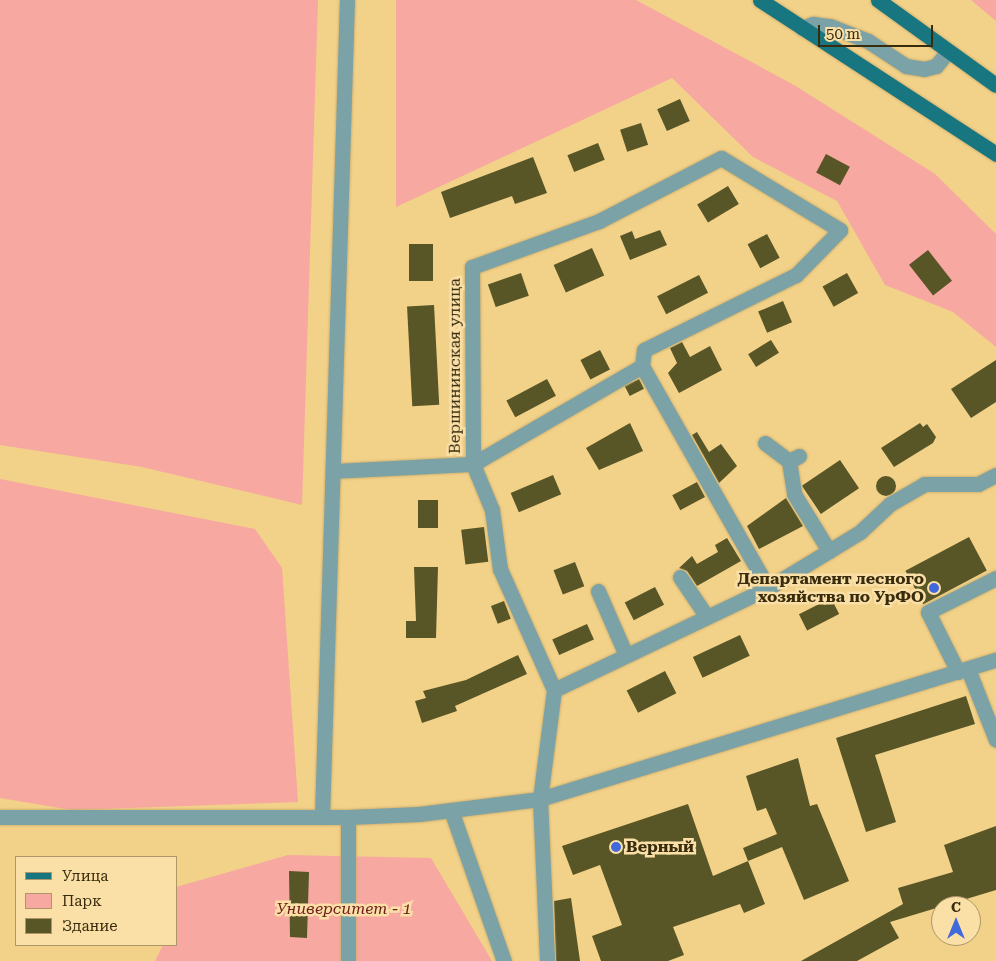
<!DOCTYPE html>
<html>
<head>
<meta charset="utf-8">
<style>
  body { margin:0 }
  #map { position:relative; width:996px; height:961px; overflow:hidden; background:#f2d189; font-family:"Roboto Serif",serif }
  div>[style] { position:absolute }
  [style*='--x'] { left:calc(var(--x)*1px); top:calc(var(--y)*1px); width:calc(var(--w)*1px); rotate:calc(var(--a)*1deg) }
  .green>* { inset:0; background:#f7a8a0 }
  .building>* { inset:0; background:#585527; transform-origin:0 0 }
  .round { border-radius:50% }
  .roads { filter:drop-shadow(0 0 1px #cdb070) drop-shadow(0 0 1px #cdb070) }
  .minor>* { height:15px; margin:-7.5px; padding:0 7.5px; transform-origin:7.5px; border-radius:7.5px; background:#7aa2a7 }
  .major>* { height:15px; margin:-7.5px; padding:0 7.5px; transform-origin:7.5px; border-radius:7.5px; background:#177680 }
  .dots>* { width:14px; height:14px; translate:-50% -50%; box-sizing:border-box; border:2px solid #fadfa7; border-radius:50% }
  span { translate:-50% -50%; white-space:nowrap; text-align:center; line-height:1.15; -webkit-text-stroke:5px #fadfa7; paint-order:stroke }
  .street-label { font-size:16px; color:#392c0d }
  .poi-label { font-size:16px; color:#392c0d; font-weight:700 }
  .right { translate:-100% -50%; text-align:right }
  .left { translate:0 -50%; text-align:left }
  .park-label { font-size:16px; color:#6f1b1a; font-style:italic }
  .legend { position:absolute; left:15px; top:856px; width:162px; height:90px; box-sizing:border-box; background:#fadfa7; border:1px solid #ad9769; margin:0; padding:6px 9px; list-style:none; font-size:15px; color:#392c0d }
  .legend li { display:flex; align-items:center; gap:10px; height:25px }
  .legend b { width:25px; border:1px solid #ad9769 }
  .north { position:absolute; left:931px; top:896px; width:50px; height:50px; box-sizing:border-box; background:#fadfa7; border:1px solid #ad9769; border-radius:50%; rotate:0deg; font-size:14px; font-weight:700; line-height:20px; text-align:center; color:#392c0d }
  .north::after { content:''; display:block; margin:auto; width:18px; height:22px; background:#406adb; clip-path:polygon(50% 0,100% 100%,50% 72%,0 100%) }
  .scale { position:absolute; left:818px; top:25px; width:115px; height:22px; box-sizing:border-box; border:2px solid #392c0d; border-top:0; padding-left:6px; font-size:15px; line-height:18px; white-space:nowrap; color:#392c0d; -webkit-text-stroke:4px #fadfa7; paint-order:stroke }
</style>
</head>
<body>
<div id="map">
  <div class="green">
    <div style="clip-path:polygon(0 0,318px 0,302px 505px,142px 467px,0 445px)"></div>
    <div style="clip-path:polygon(396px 0,636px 0,794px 85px,935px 174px,996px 234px,996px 347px,953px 312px,885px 285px,837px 201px,753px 157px,672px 78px,396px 207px)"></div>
    <div style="clip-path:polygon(971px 0,996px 0,996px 21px)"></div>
    <div style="clip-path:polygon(0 479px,255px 529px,282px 568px,298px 802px,72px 810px,0 798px)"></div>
    <div style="clip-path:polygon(288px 855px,431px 858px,492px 961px,155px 961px,163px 945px,176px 945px,176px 887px)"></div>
  </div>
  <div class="building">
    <div style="left:680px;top:99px;width:24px;height:25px;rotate:66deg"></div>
    <div style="left:641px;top:123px;width:23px;height:22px;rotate:72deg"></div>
    <div style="left:598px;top:143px;width:18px;height:33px;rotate:68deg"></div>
    <div style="left:826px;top:154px;width:27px;height:21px;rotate:28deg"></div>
    <div style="clip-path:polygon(533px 157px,547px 193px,515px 204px,512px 196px,450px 218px,441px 192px)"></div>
    <div style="left:728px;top:186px;width:21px;height:36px;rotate:59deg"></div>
    <div style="clip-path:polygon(660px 230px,667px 245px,630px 260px,620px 236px,632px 231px,635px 239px)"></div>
    <div style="left:767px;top:234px;width:27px;height:22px;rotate:62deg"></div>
    <div style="left:409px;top:244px;width:24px;height:37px"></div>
    <div style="left:592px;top:248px;width:30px;height:42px;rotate:66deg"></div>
    <div style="left:928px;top:250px;width:39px;height:24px;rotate:52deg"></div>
    <div style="left:521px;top:273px;width:24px;height:35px;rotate:71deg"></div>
    <div style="left:847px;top:273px;width:23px;height:28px;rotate:61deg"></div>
    <div style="left:699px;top:275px;width:20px;height:47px;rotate:63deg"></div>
    <div style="left:783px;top:301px;width:23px;height:27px;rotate:67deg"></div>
    <div style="left:434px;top:305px;width:100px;height:27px;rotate:87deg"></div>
    <div style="left:771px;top:340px;width:15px;height:27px;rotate:58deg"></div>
    <div style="clip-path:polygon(682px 342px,690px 357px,710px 346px,722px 370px,679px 393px,668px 373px,677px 363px,670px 348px)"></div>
    <div style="left:600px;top:350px;width:22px;height:22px;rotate:63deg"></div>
    <div style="clip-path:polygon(996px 360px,996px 402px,971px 418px,951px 389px)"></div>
    <div style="left:547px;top:379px;width:19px;height:46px;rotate:62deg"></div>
    <div style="left:639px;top:379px;width:11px;height:16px;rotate:63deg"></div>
    <div style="clip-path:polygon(630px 423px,643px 451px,599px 470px,586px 448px)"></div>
    <div style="clip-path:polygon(920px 423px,923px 427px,927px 424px,936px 437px,933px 443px,894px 467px,881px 448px)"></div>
    <div style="clip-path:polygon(697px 432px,709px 452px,721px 444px,737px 466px,719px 483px,692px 435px)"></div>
    <div style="left:840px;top:460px;width:34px;height:46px;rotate:56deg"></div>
    <div style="left:553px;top:475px;width:21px;height:46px;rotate:67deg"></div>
    <div class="round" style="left:876px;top:476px;width:20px;height:20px"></div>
    <div style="left:697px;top:482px;width:17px;height:28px;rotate:62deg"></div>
    <div style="clip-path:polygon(786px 498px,803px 526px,759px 549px,747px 526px)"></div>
    <div style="left:418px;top:500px;width:20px;height:28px"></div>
    <div style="left:484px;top:527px;width:35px;height:23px;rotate:83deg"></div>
    <div style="left:969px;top:537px;width:38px;height:72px;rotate:62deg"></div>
    <div style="clip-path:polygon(727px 538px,741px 561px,697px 586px,687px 571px,679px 568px,692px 556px,697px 564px,718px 552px,715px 545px)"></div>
    <div style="left:575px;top:562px;width:26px;height:23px;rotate:69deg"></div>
    <div style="clip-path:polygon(414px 567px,438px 567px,436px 638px,406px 638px,406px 621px,416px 621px)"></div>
    <div style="left:655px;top:587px;width:20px;height:34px;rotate:63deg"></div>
    <div style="left:831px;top:598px;width:18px;height:36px;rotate:63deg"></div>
    <div style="left:504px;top:601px;width:19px;height:14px;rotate:69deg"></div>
    <div style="left:587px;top:624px;width:17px;height:38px;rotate:66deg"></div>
    <div style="left:740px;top:635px;width:23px;height:52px;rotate:65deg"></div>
    <div style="clip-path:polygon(518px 655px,527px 674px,455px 706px,457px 711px,422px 723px,415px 701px,426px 698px,423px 691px,466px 680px)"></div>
    <div style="left:665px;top:671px;width:25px;height:43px;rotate:63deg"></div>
    <div style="clip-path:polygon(966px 696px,975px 724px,875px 755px,896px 822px,866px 832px,836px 738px)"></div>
    <div style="clip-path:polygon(798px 758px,810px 806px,817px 804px,849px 881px,804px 900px,782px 847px,748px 861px,743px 848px,777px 834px,766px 808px,757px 811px,746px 776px)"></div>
    <div style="clip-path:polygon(688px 804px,713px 876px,748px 861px,765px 904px,744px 913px,740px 904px,673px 927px,684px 955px,668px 961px,601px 961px,592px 936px,622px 925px,600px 865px,573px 875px,562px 846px)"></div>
    <div style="clip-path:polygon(996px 826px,996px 890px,890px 922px,899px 938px,857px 961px,801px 961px,903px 904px,898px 888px,953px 872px,944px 845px)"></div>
    <div style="clip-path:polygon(289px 871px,309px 872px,307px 938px,290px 937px)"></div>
    <div style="clip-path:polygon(571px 898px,580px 961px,556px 961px,554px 901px)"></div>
  </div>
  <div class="roads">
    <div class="minor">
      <div style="--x:802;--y:28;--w:12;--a:-20"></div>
      <div style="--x:813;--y:24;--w:17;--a:7"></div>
      <div style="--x:830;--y:26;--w:41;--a:21.5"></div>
      <div style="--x:868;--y:41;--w:45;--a:33.3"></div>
      <div style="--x:906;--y:66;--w:18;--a:9"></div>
      <div style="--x:924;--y:69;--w:12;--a:-14"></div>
      <div style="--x:936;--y:66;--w:19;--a:-51"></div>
      <div style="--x:642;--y:366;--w:255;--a:60.4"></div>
      <div style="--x:765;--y:443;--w:30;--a:37"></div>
      <div style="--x:799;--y:456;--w:11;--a:153"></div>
      <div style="--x:789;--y:461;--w:33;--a:81"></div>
      <div style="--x:794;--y:494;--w:67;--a:58.4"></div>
      <div style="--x:333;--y:471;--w:140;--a:-2.9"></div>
      <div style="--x:473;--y:464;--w:195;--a:-30.1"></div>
      <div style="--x:642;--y:366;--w:16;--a:-83"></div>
      <div style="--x:644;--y:350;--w:169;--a:-26.3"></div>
      <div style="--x:796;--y:275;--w:63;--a:-45.6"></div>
      <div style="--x:840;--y:230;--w:139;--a:-148.8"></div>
      <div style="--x:721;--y:158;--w:137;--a:152.7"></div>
      <div style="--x:599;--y:221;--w:135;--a:160.1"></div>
      <div style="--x:472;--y:267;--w:197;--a:89.7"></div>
      <div style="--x:473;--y:464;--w:50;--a:67.6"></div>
      <div style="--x:492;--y:510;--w:60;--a:82.3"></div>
      <div style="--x:500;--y:569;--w:133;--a:65.9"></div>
      <div style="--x:554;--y:690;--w:110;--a:97.3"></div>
      <div style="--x:540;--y:799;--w:162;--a:87.5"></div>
      <div style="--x:680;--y:577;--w:48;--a:56"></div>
      <div style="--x:598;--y:591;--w:70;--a:66.4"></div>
      <div style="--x:968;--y:669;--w:76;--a:68.5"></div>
      <div style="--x:958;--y:672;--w:67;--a:-116.6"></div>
      <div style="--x:928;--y:612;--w:76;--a:-26.6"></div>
      <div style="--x:554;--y:690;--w:237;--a:-25.5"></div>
      <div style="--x:768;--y:588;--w:108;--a:-31.3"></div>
      <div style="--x:860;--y:532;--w:41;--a:-43"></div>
      <div style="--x:890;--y:504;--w:39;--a:-30"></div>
      <div style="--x:924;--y:484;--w:54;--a:0"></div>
      <div style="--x:978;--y:484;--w:20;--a:-27"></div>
      <div style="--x:451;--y:810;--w:160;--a:70.7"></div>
      <div style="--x:0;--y:817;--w:348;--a:0"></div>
      <div style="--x:348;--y:817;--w:71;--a:-2.4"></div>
      <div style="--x:419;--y:814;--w:122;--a:-7.1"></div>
      <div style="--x:540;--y:799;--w:477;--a:-17"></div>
      <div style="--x:322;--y:817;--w:817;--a:-88.25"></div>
      <div style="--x:348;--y:961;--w:144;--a:-90"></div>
    </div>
    <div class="major">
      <div style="--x:760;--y:0;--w:282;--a:33.1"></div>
      <div style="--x:878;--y:0;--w:145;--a:35.8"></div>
    </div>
  </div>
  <div class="dots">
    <div style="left:934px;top:588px;background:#406adb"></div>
    <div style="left:616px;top:847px;background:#406adb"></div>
  </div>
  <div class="street-label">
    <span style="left:455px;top:366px;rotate:-90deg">Вершининская улица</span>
  </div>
  <div class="poi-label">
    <span class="right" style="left:924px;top:588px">Департамент лесного<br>хозяйства по УрФО</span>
    <span class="left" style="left:626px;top:847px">Верный</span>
  </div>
  <div class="park-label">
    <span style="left:344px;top:909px">Университет - 1</span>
  </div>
  <ul class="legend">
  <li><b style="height:6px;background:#177680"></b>Улица</li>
  <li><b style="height:14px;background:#f7a8a0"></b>Парк</li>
  <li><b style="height:14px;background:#585527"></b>Здание</li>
  </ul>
  <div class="north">С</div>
  <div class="scale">50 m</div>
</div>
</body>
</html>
